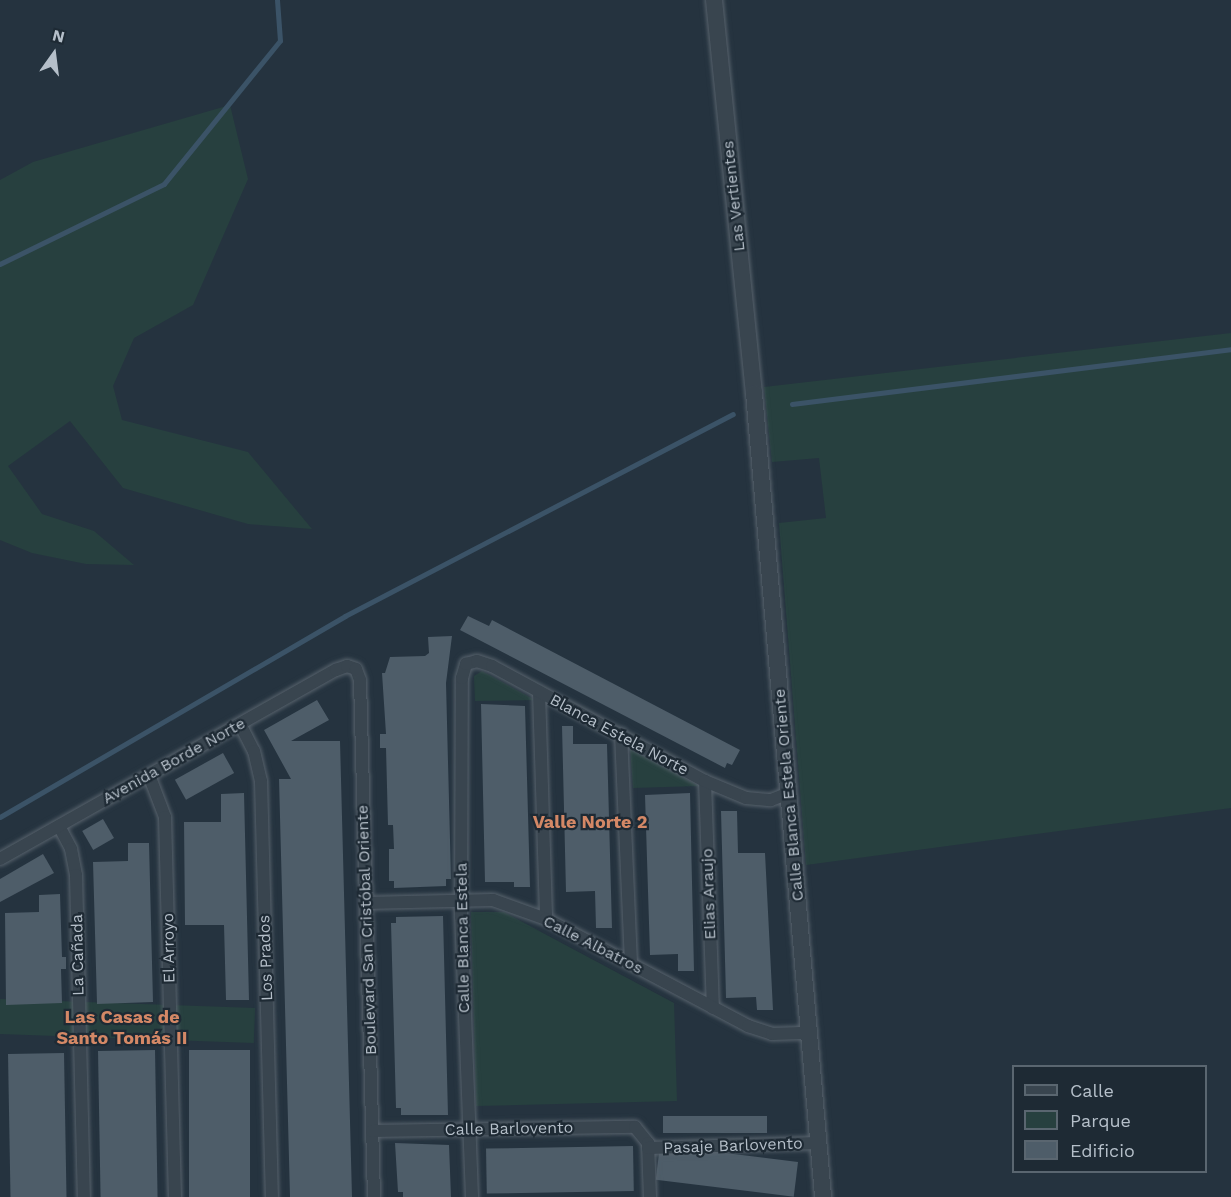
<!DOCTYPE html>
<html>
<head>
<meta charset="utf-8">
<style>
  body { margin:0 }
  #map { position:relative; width:1231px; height:1197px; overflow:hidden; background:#25333f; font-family:"Work Sans",sans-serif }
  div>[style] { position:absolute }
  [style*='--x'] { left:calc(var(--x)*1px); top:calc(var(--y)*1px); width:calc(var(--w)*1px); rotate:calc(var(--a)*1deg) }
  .green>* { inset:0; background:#27403f; transform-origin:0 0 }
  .stream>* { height:4.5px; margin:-2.25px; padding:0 2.25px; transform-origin:2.25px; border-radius:2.25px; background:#3b5367 }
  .building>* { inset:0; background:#4e5d69; transform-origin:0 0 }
  .roads { filter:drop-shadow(0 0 2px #57626c) drop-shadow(0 0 2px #57626c) }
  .minor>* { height:12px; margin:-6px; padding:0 6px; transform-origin:6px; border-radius:6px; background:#39454f }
  .tertiary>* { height:16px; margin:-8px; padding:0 8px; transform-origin:8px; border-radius:8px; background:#39454f }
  span { translate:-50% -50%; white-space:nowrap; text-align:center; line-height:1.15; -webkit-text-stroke:4.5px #1e2a34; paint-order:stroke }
  .street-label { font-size:16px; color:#b5bfc9 }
  .neighbourhood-label { font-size:18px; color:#d48866; font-weight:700 }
  .legend { position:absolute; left:1012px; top:1065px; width:195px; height:108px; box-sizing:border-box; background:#1e2a34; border:2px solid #5a6670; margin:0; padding:8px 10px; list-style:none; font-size:18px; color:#b5bfc9 }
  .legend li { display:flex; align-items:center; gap:12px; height:30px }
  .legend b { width:30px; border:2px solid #5a6670 }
  .north { position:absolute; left:24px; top:24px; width:60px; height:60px; -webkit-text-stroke:4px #1e2a34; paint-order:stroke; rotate:14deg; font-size:16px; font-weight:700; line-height:24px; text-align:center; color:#b5bfc9 }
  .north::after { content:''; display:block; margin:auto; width:21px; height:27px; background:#b5bfc9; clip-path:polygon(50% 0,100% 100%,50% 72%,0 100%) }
</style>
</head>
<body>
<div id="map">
  <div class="green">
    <div style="clip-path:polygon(230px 105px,248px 179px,193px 305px,134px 338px,113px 386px,122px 420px,248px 452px,312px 529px,248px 524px,123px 488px,70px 421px,8px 466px,42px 514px,94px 531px,134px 565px,86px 564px,32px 553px,0 540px,0 180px,33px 162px)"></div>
    <div style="clip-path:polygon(1231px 333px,1231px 808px,806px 865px,779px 523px,826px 518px,819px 458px,772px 462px,764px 387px)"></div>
    <div style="clip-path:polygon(482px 671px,535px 700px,475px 701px,474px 676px)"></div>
    <div style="clip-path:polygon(630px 749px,699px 786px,633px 788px)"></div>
    <div style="clip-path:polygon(471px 912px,504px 912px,674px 1003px,677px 1101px,476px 1106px)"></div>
    <div style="left:255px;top:1008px;width:35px;height:255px;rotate:92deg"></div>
  </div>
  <div class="stream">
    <div style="--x:0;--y:264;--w:182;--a:-26"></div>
    <div style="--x:164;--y:184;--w:184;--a:-51"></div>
    <div style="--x:280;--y:41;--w:41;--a:-94.2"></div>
    <div style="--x:792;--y:404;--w:442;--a:-7.1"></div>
    <div style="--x:0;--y:817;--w:399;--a:-30.2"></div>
    <div style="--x:345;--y:616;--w:437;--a:-27.5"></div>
  </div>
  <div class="building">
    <div style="clip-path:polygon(468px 616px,489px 626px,492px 620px,740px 750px,732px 765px,727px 763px,725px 768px,460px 630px)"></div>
    <div style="clip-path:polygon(452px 636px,446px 683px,451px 879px,446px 879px,446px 886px,394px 888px,394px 881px,389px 881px,389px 849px,394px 849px,393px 825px,388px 825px,386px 748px,380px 748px,380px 734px,386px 734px,382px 673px,385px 673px,390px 657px,425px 656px,429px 653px,428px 637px)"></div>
    <div style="clip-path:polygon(317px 700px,329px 720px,291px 741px,340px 741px,352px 1197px,290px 1197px,279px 779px,291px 779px,264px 730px)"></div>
    <div style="clip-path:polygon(481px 704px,525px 706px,530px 887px,514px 887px,514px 882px,485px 882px)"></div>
    <div style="clip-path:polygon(562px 726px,573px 726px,573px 744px,607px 744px,612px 928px,596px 928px,595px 891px,566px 892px)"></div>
    <div style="left:223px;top:753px;width:23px;height:55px;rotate:61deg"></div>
    <div style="clip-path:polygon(244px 793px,249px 1000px,226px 1000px,224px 925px,185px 925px,184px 822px,221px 822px,221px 794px)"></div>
    <div style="clip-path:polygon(690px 793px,694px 971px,678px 971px,678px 954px,650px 955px,645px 795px)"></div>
    <div style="clip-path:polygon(721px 811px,737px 811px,738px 853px,765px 853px,773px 1010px,757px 1010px,756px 997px,726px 998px)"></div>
    <div style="left:103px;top:819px;width:22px;height:24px;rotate:60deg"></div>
    <div style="clip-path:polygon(128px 843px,149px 843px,153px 1002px,97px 1004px,93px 862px,128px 861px)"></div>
    <div style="clip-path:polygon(43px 854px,54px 873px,0 902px,0 879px)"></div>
    <div style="clip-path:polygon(60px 894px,62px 957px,66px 957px,66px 969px,61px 969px,62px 1003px,6px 1005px,5px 913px,39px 912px,39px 895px)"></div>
    <div style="clip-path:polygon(443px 916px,448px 1115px,401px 1115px,401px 1108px,396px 1108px,391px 923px,396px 923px,396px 917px)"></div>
    <div style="left:155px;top:1050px;width:147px;height:57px;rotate:89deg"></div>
    <div style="left:189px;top:1050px;width:61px;height:147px"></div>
    <div style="left:64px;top:1053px;width:144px;height:56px;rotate:89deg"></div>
    <div style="left:767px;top:1116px;width:17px;height:104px;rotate:90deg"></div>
    <div style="clip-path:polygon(395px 1143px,449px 1145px,451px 1197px,403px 1197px,403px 1192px,398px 1192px)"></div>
    <div style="left:633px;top:1146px;width:45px;height:147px;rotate:89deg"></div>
    <div style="left:798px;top:1162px;width:35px;height:139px;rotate:97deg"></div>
  </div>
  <div class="roads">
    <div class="minor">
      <div style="--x:539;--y:692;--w:227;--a:88.2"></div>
      <div style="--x:240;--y:724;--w:30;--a:63"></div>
      <div style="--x:254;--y:751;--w:31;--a:77"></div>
      <div style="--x:261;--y:781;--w:416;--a:88.5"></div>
      <div style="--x:621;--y:734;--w:230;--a:87.5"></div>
      <div style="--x:149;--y:775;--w:45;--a:69.1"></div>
      <div style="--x:165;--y:817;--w:380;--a:88.5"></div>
      <div style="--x:705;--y:781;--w:227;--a:88"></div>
      <div style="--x:59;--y:826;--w:26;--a:62"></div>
      <div style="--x:71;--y:849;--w:26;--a:79"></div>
      <div style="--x:76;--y:875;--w:322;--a:88.6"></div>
      <div style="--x:0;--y:859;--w:386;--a:-29.4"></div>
      <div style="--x:336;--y:670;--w:12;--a:-20"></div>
      <div style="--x:347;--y:666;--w:9;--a:18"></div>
      <div style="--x:356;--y:669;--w:12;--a:70"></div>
      <div style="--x:360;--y:680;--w:517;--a:88.45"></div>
      <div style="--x:366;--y:903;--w:127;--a:-1.4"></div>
      <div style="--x:493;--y:900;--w:56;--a:19.7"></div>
      <div style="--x:546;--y:919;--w:229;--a:27.9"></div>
      <div style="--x:748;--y:1026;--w:25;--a:18"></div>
      <div style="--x:772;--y:1034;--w:37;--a:-2"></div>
      <div style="--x:372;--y:1131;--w:263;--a:-0.9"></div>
      <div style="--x:635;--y:1127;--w:21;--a:51"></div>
      <div style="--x:648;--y:1143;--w:54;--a:87.9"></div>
      <div style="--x:648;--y:1148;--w:170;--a:-1.7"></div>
      <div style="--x:472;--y:1197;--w:280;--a:-92.2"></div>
      <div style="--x:461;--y:917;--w:239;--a:-89.8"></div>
      <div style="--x:462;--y:678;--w:15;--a:-74"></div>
      <div style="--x:466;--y:664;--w:11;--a:-15"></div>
      <div style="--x:477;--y:661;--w:16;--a:18"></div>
      <div style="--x:492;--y:666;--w:242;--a:28.4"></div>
      <div style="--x:705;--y:781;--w:44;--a:22.5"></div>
      <div style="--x:746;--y:798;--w:25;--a:5"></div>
      <div style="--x:771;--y:800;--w:19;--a:-21"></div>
    </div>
    <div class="tertiary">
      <div style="--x:714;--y:0;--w:395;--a:84.2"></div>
      <div style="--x:754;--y:393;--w:807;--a:85.09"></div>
    </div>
  </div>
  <div class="street-label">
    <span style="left:734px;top:196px;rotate:-96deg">Las Vertientes</span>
    <span style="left:619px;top:735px;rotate:28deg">Blanca Estela Norte</span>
    <span style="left:174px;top:761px;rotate:-29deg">Avenida Borde Norte</span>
    <span style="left:789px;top:795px;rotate:-95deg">Calle Blanca Estela Oriente</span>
    <span style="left:709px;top:894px;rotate:-92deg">Elias Araujo</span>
    <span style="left:367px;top:930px;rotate:-92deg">Boulevard San Cristóbal Oriente</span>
    <span style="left:463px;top:938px;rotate:-91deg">Calle Blanca Estela</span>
    <span style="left:593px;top:945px;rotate:27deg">Calle Albatros</span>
    <span style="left:169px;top:948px;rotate:-91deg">El Arroyo</span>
    <span style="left:78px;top:955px;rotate:-91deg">La Cañada</span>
    <span style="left:266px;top:958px;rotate:-92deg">Los Prados</span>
    <span style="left:509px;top:1129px;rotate:-1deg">Calle Barlovento</span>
    <span style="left:733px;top:1146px;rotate:-2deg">Pasaje Barlovento</span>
  </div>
  <div class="neighbourhood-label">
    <span style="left:590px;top:822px">Valle Norte 2</span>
    <span style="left:122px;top:1028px">Las Casas de<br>Santo Tomás II</span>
  </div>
  <ul class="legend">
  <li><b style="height:8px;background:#39454f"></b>Calle</li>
  <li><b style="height:16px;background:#27403f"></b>Parque</li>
  <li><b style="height:16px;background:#4e5d69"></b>Edificio</li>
  </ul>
  <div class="north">N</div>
</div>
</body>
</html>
